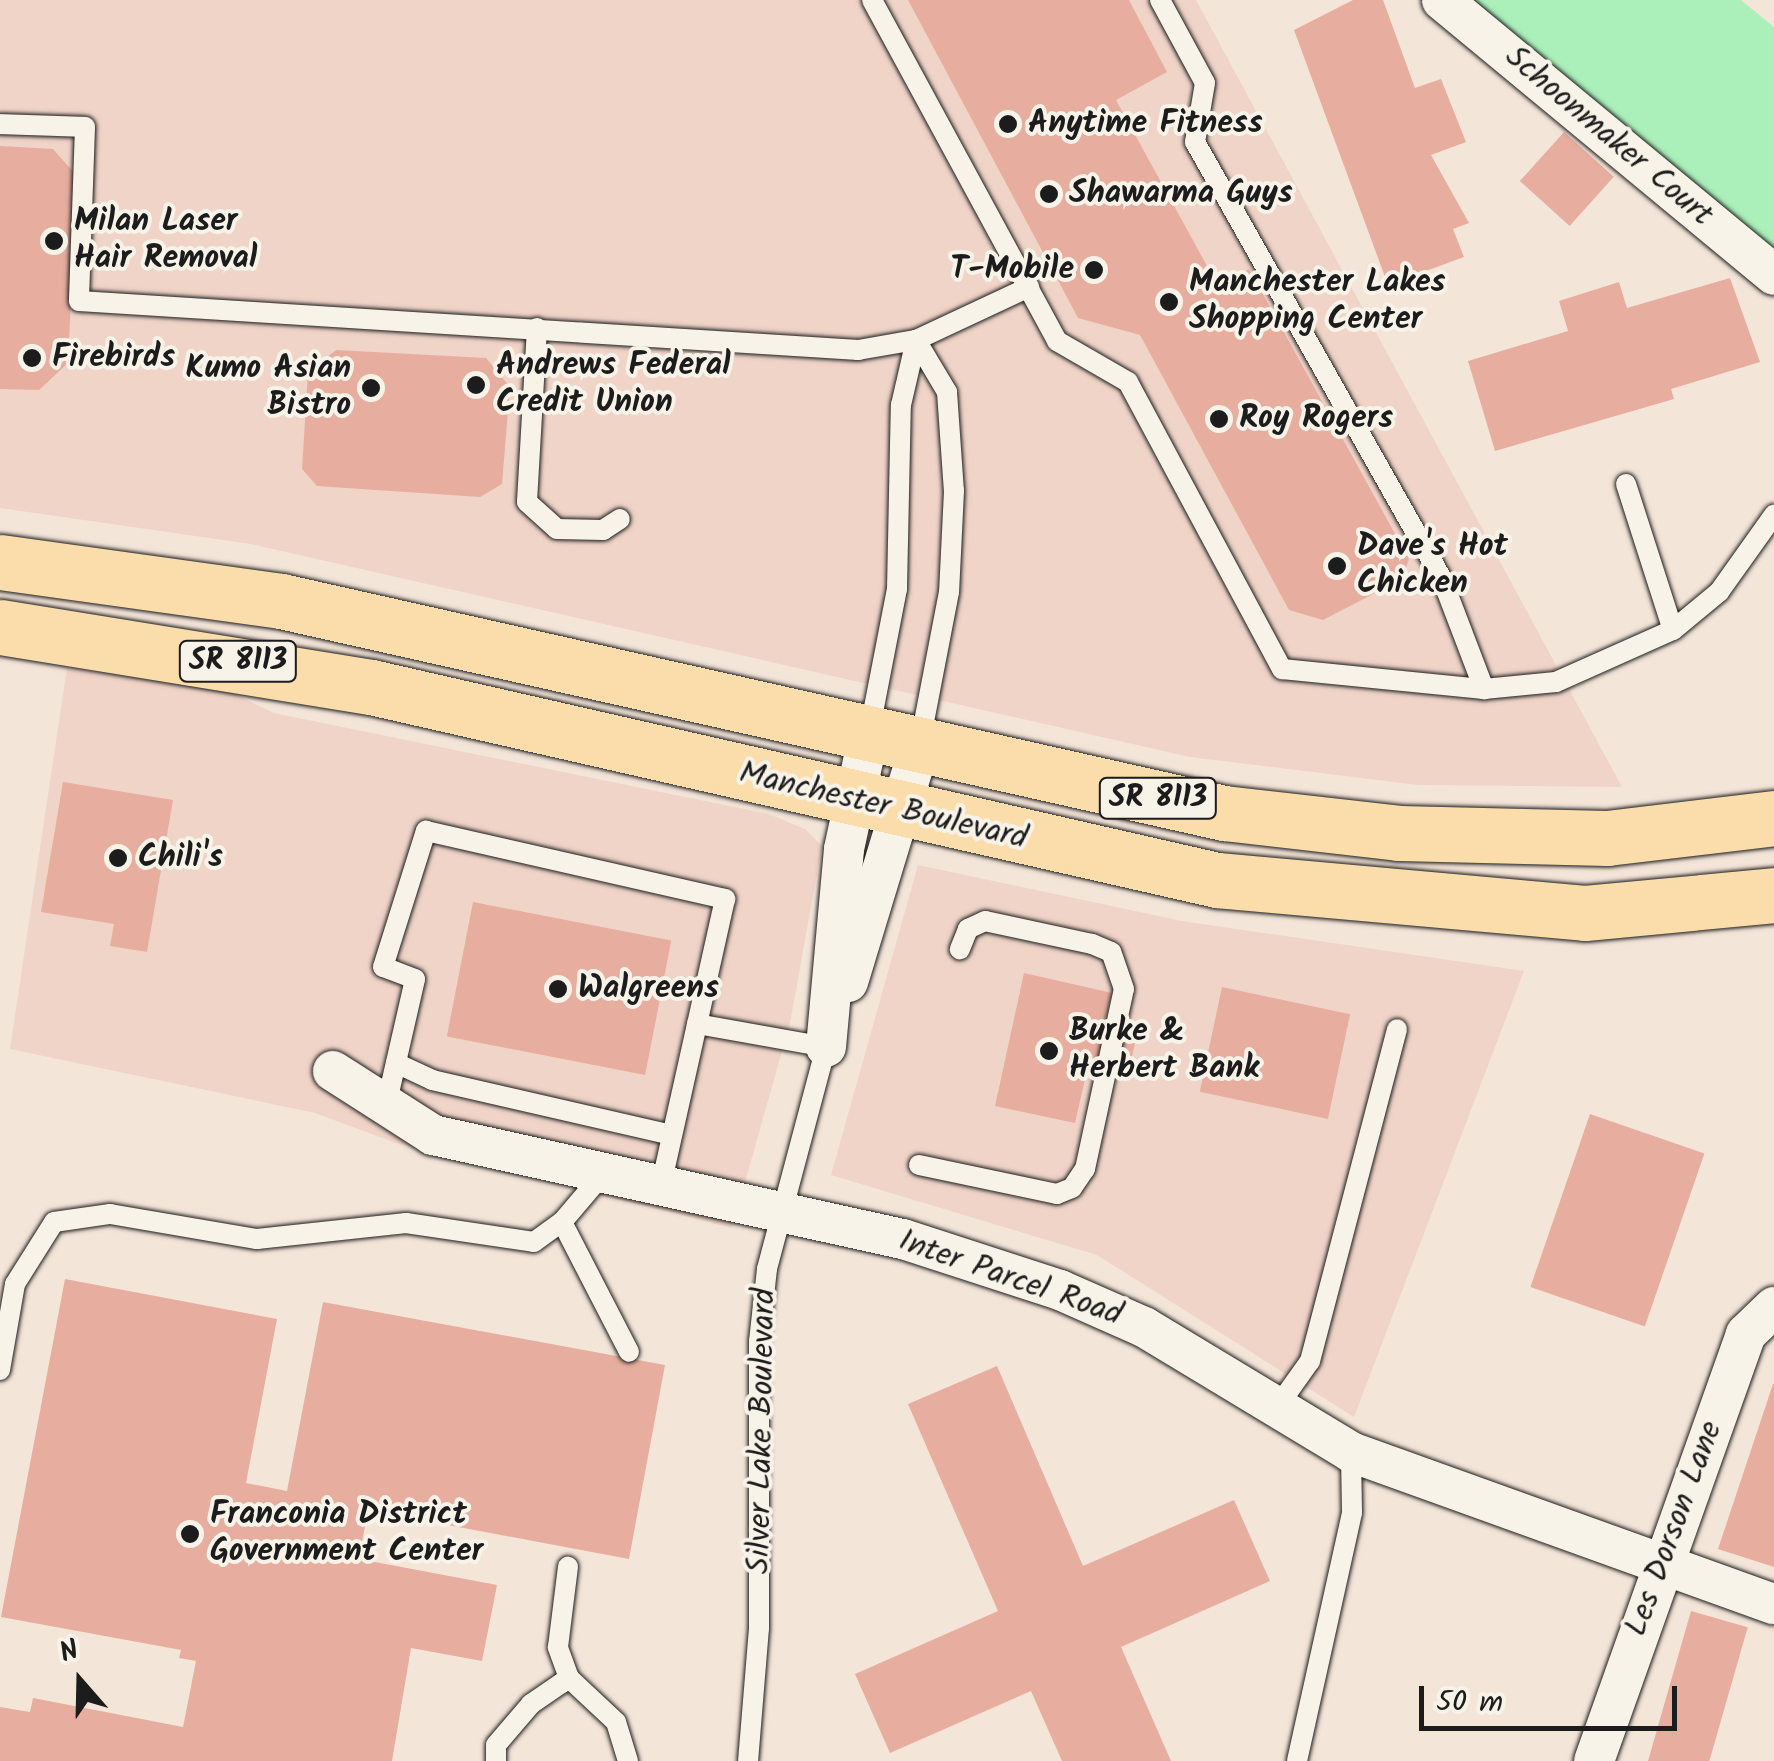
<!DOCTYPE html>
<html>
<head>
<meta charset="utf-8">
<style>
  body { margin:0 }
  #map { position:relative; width:1774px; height:1761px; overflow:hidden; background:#f4e5d9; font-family:Kalam,sans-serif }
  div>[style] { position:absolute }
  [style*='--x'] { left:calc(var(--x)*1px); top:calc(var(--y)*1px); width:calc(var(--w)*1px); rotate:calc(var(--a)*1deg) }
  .built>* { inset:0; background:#f0d4c8 }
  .green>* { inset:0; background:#abf0bb }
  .building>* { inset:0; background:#e7ae9f; transform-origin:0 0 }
  .roads { filter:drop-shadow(0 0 2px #1c1c1c) drop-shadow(0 0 2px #1c1c1c) }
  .service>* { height:20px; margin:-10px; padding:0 10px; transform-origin:10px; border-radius:10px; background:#f7f3e8 }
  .minor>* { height:40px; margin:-20px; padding:0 20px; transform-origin:20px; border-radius:20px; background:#f7f3e8 }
  .primary>* { height:55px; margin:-27.5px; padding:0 27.5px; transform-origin:27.5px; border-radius:27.5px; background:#faddab }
  .dots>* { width:28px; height:28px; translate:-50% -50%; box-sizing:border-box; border:5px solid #f7f3e8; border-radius:50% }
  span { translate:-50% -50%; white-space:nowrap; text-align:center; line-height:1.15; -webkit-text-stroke:8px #f7f3e8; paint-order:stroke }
  .shield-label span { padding:2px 8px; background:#f7f3e8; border:2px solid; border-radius:8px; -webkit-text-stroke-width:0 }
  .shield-label { font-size:30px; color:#1c1c1c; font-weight:700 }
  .poi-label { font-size:32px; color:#1c1c1c; font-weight:700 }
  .left { translate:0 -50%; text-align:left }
  .right { translate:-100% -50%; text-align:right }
  .street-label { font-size:32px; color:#1c1c1c }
  .north { position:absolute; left:30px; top:1631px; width:100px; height:100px; -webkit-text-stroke:8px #f7f3e8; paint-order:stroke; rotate:340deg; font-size:28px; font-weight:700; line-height:40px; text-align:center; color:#1c1c1c }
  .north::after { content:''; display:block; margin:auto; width:35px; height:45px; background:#1c1c1c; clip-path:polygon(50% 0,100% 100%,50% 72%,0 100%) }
  .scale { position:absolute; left:1419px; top:1686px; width:258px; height:45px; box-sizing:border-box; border:5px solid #1c1c1c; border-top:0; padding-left:12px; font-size:30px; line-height:35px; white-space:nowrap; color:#1c1c1c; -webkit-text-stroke:8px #f7f3e8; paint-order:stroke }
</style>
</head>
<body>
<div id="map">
  <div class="built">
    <div style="clip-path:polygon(0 0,1196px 0,1622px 787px,1418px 785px,1190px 757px,251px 544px,0 508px)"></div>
    <div style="clip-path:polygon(67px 668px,225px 690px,274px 713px,769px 814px,805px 829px,822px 846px,790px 1023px,732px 1228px,396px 1143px,315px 1113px,10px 1049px)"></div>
    <div style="clip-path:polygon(918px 865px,1182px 921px,1524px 971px,1354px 1417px,1097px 1255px,831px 1175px)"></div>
  </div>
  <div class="green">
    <div style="clip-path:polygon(1459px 0,1741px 0,1774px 27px,1774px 255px)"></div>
  </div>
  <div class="building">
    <div style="clip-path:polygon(908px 0,1129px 0,1167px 72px,1116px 100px,1218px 286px,1249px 269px,1409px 559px,1402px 579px,1323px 620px,1289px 610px,1140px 335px,1078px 318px)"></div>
    <div style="clip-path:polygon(1353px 0,1383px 0,1415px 88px,1441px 79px,1466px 142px,1431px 155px,1469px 223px,1453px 229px,1464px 257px,1388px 285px,1294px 30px)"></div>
    <div style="left:1564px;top:132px;width:67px;height:66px;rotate:42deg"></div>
    <div style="clip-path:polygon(0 146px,53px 149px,77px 176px,68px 363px,39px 390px,0 389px)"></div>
    <div style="clip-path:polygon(1730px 278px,1760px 362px,1671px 389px,1674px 399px,1495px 451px,1468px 361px,1568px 331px,1559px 301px,1619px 282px,1627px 308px)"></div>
    <div style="clip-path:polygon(336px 350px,486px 358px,510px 387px,502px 484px,480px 497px,317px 486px,302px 469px,308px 372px)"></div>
    <div style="clip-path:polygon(63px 782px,173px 800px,147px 952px,110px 946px,114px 924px,41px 912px)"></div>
    <div style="left:473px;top:902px;width:202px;height:137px;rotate:11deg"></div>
    <div style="clip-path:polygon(1024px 973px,1112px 993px,1102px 1036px,1135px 1043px,1128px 1075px,1088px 1066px,1075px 1123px,995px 1106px)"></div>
    <div style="left:1222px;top:987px;width:131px;height:107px;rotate:12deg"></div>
    <div style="left:1590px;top:1114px;width:121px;height:183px;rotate:19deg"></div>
    <div style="clip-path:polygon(65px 1279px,277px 1319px,246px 1483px,287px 1491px,323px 1302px,665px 1365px,629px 1559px,368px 1510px,359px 1559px,497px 1585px,482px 1661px,411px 1648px,392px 1761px,0 1761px,0 1707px,30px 1712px,33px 1698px,183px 1727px,196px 1661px,179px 1658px,181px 1650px,1px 1617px)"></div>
    <div style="clip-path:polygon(997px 1366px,1083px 1566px,1234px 1500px,1270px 1581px,1121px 1647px,1171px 1761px,1062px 1761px,1031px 1691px,890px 1753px,855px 1674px,998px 1611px,908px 1404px)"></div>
    <div style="clip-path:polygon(1773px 1384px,1774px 1384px,1774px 1567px,1718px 1549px)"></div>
    <div style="left:1691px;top:1611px;width:59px;height:156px;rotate:16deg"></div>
  </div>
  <div class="roads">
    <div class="service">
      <div style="--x:872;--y:0;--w:388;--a:61.5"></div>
      <div style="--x:1057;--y:341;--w:82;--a:30"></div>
      <div style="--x:1128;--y:382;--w:326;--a:61.8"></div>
      <div style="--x:1282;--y:669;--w:203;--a:5.7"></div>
      <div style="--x:1484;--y:689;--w:72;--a:-5.6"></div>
      <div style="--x:1556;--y:682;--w:128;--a:-24"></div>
      <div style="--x:1673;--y:630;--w:60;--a:-39.6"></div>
      <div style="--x:1719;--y:592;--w:95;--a:-54.5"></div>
      <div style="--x:1160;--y:0;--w:94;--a:61.5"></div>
      <div style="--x:1205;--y:83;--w:60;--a:99.6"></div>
      <div style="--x:1195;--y:142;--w:502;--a:60.52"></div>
      <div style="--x:1442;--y:579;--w:118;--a:69.1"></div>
      <div style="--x:0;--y:124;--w:85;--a:2"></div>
      <div style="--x:85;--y:127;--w:174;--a:92"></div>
      <div style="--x:79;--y:301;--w:781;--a:3.6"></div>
      <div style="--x:858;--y:350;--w:59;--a:-9.8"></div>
      <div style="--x:916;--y:340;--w:125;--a:-25.1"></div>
      <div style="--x:537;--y:328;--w:174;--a:93.3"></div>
      <div style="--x:527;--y:502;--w:40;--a:42"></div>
      <div style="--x:557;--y:529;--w:46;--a:1.2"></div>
      <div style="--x:603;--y:530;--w:20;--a:-33"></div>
      <div style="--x:916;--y:340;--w:61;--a:59.2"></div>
      <div style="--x:947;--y:392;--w:99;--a:86"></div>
      <div style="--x:954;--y:491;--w:101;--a:92.8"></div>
      <div style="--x:949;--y:592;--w:154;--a:100.9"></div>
      <div style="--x:1626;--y:484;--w:153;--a:72.2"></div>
      <div style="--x:869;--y:733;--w:147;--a:-79"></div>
      <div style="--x:897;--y:589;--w:184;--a:-88.8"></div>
      <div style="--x:901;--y:405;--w:67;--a:-77"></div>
      <div style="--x:697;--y:1024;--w:131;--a:10.1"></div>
      <div style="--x:826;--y:1047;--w:230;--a:104.9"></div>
      <div style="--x:767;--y:1269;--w:72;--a:96.3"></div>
      <div style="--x:759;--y:1341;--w:287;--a:90"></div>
      <div style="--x:759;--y:1628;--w:133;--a:94.7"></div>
      <div style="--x:396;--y:1063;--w:40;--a:25"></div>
      <div style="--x:432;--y:1080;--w:246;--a:12.9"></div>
      <div style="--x:386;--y:1106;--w:130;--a:-77.1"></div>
      <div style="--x:415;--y:979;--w:34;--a:-159"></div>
      <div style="--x:383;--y:967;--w:143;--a:-72.5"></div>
      <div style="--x:426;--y:831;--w:307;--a:12.8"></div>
      <div style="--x:725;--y:899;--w:297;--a:102.6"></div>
      <div style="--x:919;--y:1165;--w:141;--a:11.9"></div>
      <div style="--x:1057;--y:1194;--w:16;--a:-22"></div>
      <div style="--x:1072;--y:1188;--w:23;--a:-56"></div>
      <div style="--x:1085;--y:1169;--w:184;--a:-77.8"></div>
      <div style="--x:1124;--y:989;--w:39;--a:-109"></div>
      <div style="--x:1111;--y:952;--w:21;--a:-157"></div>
      <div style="--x:1092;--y:944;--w:109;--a:-167.9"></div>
      <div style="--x:985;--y:921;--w:19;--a:155"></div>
      <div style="--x:968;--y:929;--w:22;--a:112"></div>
      <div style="--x:602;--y:1175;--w:62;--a:130.4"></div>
      <div style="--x:562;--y:1222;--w:146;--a:62.7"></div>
      <div style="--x:0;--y:1370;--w:87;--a:-80.1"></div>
      <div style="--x:15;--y:1284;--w:73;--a:-57.8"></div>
      <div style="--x:54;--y:1222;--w:57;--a:-8.1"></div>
      <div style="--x:110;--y:1214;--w:149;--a:9.7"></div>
      <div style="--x:257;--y:1239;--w:150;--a:-6.1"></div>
      <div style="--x:406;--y:1223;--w:129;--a:8.4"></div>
      <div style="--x:534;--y:1242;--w:34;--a:-36"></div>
      <div style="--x:1278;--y:1406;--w:55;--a:-54.6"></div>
      <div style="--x:1310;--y:1361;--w:343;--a:-75.3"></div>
      <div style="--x:562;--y:1683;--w:9;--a:-36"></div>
      <div style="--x:569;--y:1678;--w:33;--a:-110"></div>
      <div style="--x:558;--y:1647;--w:81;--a:-82.9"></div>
      <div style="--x:496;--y:1761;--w:16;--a:-90"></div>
      <div style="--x:496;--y:1745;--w:54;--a:-49.5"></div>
      <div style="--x:531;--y:1704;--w:46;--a:-34.4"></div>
      <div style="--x:569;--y:1678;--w:64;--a:43.1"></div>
      <div style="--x:616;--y:1722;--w:41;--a:72.9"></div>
      <div style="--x:1297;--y:1761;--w:255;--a:-77.5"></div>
      <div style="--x:1352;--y:1512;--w:60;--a:-91"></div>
    </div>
    <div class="minor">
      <div style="--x:1442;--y:0;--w:431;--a:39.6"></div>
      <div style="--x:848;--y:982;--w:248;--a:-73.1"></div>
      <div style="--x:826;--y:1047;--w:199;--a:-84.8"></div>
      <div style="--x:844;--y:849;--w:119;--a:-77.8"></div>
      <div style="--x:333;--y:1071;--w:119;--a:32.6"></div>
      <div style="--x:433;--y:1135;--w:481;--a:12.5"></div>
      <div style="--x:903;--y:1239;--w:165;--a:18"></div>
      <div style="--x:1060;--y:1290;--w:92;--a:23.8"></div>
      <div style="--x:1144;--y:1327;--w:242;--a:31.1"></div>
      <div style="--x:1351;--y:1452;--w:449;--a:19.8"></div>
      <div style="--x:1594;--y:1761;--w:453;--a:-70.4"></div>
      <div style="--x:1746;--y:1334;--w:39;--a:-44"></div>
    </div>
    <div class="primary">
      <div style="--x:0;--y:562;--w:284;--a:7.9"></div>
      <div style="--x:281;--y:601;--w:967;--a:12.67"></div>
      <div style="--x:1224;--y:813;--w:176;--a:6.5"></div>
      <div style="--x:1399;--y:833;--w:208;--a:1.4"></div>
      <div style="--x:1607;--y:838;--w:168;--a:-6.8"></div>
      <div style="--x:0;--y:627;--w:376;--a:9.2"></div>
      <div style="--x:371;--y:687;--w:868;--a:12.85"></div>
      <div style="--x:1217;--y:880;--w:369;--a:5.1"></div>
      <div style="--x:1585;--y:913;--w:190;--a:-5.4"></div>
    </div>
  </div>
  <div class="dots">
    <div style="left:1008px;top:124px;background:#1c1c1c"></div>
    <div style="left:1049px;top:194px;background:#1c1c1c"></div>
    <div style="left:54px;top:241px;background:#1c1c1c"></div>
    <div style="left:1094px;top:270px;background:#1c1c1c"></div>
    <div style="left:1169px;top:302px;background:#1c1c1c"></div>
    <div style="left:32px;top:358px;background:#1c1c1c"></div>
    <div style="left:476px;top:385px;background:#1c1c1c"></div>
    <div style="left:371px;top:388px;background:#1c1c1c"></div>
    <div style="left:1219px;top:419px;background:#1c1c1c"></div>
    <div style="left:1337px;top:566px;background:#1c1c1c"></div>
    <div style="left:118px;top:858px;background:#1c1c1c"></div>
    <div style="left:558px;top:989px;background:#1c1c1c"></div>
    <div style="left:1049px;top:1051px;background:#1c1c1c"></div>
    <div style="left:190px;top:1534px;background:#1c1c1c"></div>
  </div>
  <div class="shield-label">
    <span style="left:238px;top:661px">SR 8113</span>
    <span style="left:1158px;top:798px">SR 8113</span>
  </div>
  <div class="poi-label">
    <span class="left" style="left:1028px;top:124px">Anytime Fitness</span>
    <span class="left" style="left:1069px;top:194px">Shawarma Guys</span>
    <span class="left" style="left:74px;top:241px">Milan Laser<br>Hair Removal</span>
    <span class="right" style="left:1074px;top:270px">T-Mobile</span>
    <span class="left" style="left:1189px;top:302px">Manchester Lakes<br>Shopping Center</span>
    <span class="left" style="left:52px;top:358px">Firebirds</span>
    <span class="left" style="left:496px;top:385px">Andrews Federal<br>Credit Union</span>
    <span class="right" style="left:351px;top:388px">Kumo Asian<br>Bistro</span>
    <span class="left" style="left:1239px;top:419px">Roy Rogers</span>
    <span class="left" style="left:1357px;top:566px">Dave's Hot<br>Chicken</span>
    <span class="left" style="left:138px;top:858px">Chili's</span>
    <span class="left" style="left:578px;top:989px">Walgreens</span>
    <span class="left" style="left:1069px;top:1051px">Burke &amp;<br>Herbert Bank</span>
    <span class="left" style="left:210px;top:1534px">Franconia District<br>Government Center</span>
  </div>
  <div class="street-label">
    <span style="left:1608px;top:137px;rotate:40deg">Schoonmaker Court</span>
    <span style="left:883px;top:807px;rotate:13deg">Manchester Boulevard</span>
    <span style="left:1010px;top:1279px;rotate:19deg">Inter Parcel Road</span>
    <span style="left:763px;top:1431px;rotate:-89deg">Silver Lake Boulevard</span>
    <span style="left:1675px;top:1529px;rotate:-70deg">Les Dorson Lane</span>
  </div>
  <div class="north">N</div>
  <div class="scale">50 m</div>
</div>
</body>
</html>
